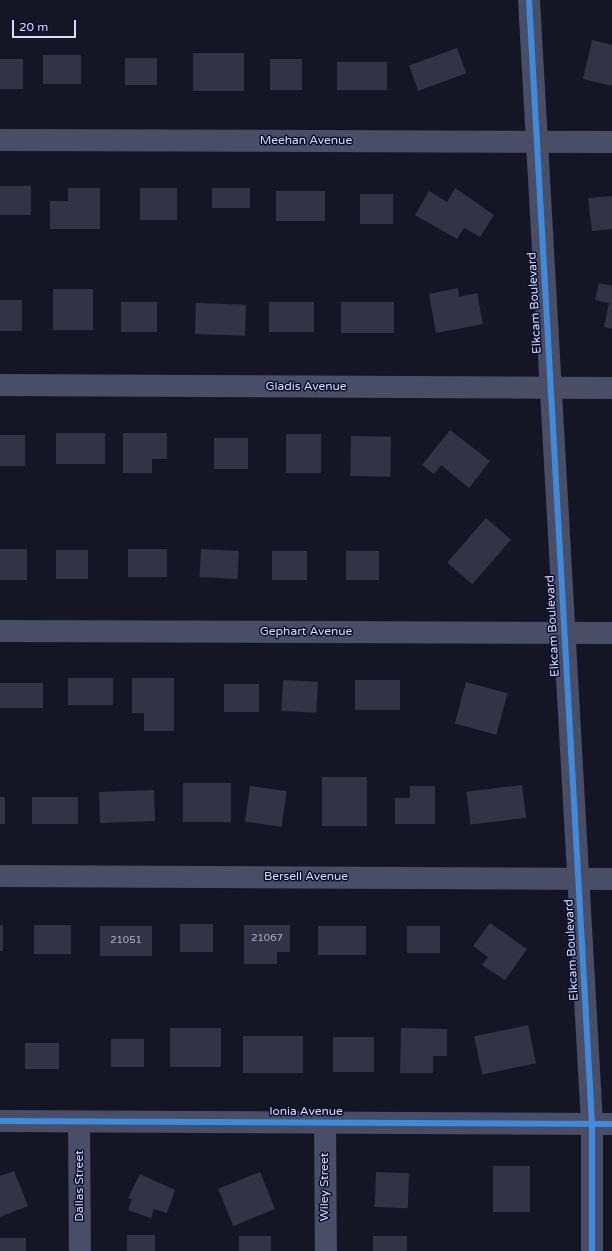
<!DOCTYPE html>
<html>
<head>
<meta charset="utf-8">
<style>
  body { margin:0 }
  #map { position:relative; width:612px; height:1251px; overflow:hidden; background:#141625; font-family:"Varela Round",sans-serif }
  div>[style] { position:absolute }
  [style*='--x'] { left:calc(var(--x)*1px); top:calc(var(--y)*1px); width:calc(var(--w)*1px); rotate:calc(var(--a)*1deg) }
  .building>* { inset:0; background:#323446; transform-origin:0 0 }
  .street>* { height:22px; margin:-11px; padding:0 11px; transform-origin:11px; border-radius:11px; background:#494e66 }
  .cycleway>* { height:6px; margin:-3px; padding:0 3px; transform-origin:3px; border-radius:3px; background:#408adc }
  span { translate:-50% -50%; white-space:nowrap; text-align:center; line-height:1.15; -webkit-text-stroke:3px #0e102b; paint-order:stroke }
  .number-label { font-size:10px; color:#aeb2d1 }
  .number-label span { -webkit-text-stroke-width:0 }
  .street-label { font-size:12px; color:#d8dcff }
  .scale { position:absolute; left:12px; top:20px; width:64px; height:18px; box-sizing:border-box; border:2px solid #d8dcff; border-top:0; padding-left:5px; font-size:12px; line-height:14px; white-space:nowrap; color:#d8dcff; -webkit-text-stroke:3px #0e102b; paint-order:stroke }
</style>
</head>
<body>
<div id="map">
  <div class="building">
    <div style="clip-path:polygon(592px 40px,612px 45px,612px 86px,583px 79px)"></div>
    <div style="left:457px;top:48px;width:27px;height:51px;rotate:70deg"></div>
    <div style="left:193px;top:53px;width:51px;height:38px"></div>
    <div style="left:43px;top:55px;width:38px;height:29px"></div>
    <div style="left:125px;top:58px;width:32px;height:27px"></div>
    <div style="left:0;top:59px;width:23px;height:30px"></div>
    <div style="left:270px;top:59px;width:32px;height:31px"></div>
    <div style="left:337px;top:62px;width:50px;height:28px"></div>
    <div style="left:0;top:186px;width:31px;height:29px"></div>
    <div style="clip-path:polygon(68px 188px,100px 188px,100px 229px,50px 229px,50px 201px,68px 201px)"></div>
    <div style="left:140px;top:188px;width:37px;height:32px"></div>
    <div style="left:212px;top:188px;width:38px;height:20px"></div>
    <div style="clip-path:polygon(455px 188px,494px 215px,480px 237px,464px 228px,457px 239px,415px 215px,429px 191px,447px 202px)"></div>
    <div style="left:325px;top:191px;width:30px;height:49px;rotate:90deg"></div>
    <div style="left:360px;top:194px;width:33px;height:30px"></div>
    <div style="clip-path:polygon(612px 196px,612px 229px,592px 231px,588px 198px)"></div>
    <div style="clip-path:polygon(599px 283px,612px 286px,612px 329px,604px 327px,609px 303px,595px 300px)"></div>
    <div style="clip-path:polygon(458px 288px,459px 297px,477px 293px,483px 324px,436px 333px,429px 294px)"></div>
    <div style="left:53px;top:289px;width:40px;height:41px"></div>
    <div style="left:0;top:300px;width:22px;height:31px"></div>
    <div style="left:121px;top:302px;width:36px;height:30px"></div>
    <div style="left:269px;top:302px;width:45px;height:30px"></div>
    <div style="left:341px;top:302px;width:53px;height:31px"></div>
    <div style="left:196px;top:303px;width:50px;height:31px;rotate:2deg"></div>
    <div style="clip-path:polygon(450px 430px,490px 461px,469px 488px,441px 465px,434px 474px,422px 465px)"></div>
    <div style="left:56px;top:433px;width:49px;height:31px"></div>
    <div style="clip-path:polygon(123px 433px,167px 433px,167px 459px,152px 459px,152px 473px,123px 473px)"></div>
    <div style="left:286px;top:434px;width:35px;height:39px"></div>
    <div style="left:0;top:435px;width:25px;height:31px"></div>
    <div style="left:351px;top:436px;width:40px;height:40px;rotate:1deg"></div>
    <div style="left:214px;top:438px;width:34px;height:31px"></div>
    <div style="left:486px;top:518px;width:33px;height:59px;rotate:41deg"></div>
    <div style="left:0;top:549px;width:27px;height:31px"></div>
    <div style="left:128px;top:549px;width:39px;height:28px"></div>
    <div style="left:201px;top:549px;width:38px;height:28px;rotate:3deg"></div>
    <div style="left:56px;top:550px;width:32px;height:29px"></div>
    <div style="left:272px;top:551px;width:35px;height:29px"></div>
    <div style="left:346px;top:551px;width:33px;height:29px"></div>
    <div style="left:68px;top:678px;width:45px;height:27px"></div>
    <div style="clip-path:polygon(132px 678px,174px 678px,174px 731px,144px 731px,144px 713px,132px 713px)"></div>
    <div style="left:283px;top:680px;width:35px;height:31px;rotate:3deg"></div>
    <div style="left:355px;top:680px;width:45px;height:30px"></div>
    <div style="left:466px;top:682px;width:43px;height:43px;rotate:15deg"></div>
    <div style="left:0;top:683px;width:43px;height:25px"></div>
    <div style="left:224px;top:684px;width:35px;height:28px"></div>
    <div style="left:322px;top:777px;width:45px;height:49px"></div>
    <div style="left:183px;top:783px;width:48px;height:39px"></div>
    <div style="left:522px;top:785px;width:33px;height:56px;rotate:83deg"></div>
    <div style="left:250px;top:786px;width:37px;height:36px;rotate:8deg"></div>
    <div style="clip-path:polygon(410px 786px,435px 786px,435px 824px,395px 824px,395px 798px,410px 798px)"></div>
    <div style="left:154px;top:790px;width:31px;height:55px;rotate:88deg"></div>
    <div style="left:0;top:797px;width:5px;height:27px"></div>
    <div style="left:32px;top:797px;width:46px;height:27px"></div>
    <div style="clip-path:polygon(490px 923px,527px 949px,505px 980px,482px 965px,488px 957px,473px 946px)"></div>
    <div style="left:180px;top:924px;width:33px;height:28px"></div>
    <div style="left:0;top:925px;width:3px;height:26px"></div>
    <div style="left:34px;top:925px;width:37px;height:29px"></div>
    <div style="clip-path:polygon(244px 925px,290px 925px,290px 952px,277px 952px,277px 964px,244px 964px)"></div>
    <div style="left:100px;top:926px;width:52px;height:30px"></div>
    <div style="left:318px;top:926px;width:48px;height:29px"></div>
    <div style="left:407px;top:926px;width:33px;height:27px"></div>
    <div style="left:528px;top:1025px;width:39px;height:55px;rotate:78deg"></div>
    <div style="left:170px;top:1028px;width:51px;height:39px"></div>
    <div style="clip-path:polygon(401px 1028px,447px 1029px,447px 1056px,433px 1056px,433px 1073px,400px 1073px)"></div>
    <div style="left:243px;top:1036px;width:60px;height:37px"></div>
    <div style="left:333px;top:1037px;width:41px;height:35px"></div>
    <div style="left:111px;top:1039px;width:33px;height:28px"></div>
    <div style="left:25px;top:1043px;width:34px;height:26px"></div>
    <div style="left:493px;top:1166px;width:37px;height:46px"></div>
    <div style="clip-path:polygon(14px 1171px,28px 1206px,0 1217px,0 1176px)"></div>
    <div style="left:260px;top:1172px;width:40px;height:45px;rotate:68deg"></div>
    <div style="left:376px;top:1172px;width:33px;height:35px;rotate:2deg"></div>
    <div style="clip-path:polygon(140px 1174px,175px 1190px,167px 1213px,154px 1209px,151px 1218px,128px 1210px,132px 1199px,128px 1198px)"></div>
    <div style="left:127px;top:1235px;width:28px;height:16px"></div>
    <div style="left:239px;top:1236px;width:32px;height:15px"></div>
    <div style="left:373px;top:1236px;width:34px;height:15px"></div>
    <div style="left:0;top:1238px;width:26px;height:13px"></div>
  </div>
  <div class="street">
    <div style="--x:529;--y:0;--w:1126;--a:86.79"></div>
    <div style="--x:592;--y:1124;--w:127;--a:90"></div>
    <div style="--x:0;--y:140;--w:612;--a:0.19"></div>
    <div style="--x:0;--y:385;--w:612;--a:0.28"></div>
    <div style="--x:0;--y:631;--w:612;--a:0.19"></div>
    <div style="--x:0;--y:876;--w:612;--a:0.28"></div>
    <div style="--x:0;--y:1121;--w:612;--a:0.28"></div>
    <div style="--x:79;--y:1122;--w:129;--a:89.6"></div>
    <div style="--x:325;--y:1123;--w:128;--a:89.6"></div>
  </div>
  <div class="cycleway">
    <div style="--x:529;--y:0;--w:1126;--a:86.79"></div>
    <div style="--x:592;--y:1124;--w:127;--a:90"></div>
    <div style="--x:0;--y:1121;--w:612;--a:0.28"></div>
  </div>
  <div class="number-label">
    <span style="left:267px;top:939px">21067</span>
    <span style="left:126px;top:941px">21051</span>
  </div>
  <div class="street-label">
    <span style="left:306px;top:141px">Meehan Avenue</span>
    <span style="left:535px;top:303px;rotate:-93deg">Elkcam Boulevard</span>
    <span style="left:306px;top:387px">Gladis Avenue</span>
    <span style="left:553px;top:626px;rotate:-93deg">Elkcam Boulevard</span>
    <span style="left:306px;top:632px">Gephart Avenue</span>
    <span style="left:306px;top:877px">Bersell Avenue</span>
    <span style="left:572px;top:950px;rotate:-93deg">Elkcam Boulevard</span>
    <span style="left:306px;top:1112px">Ionia Avenue</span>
    <span style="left:80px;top:1186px;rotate:-90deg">Dallas Street</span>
    <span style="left:325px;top:1187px;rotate:-90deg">Wiley Street</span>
  </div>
  <div class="scale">20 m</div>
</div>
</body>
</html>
